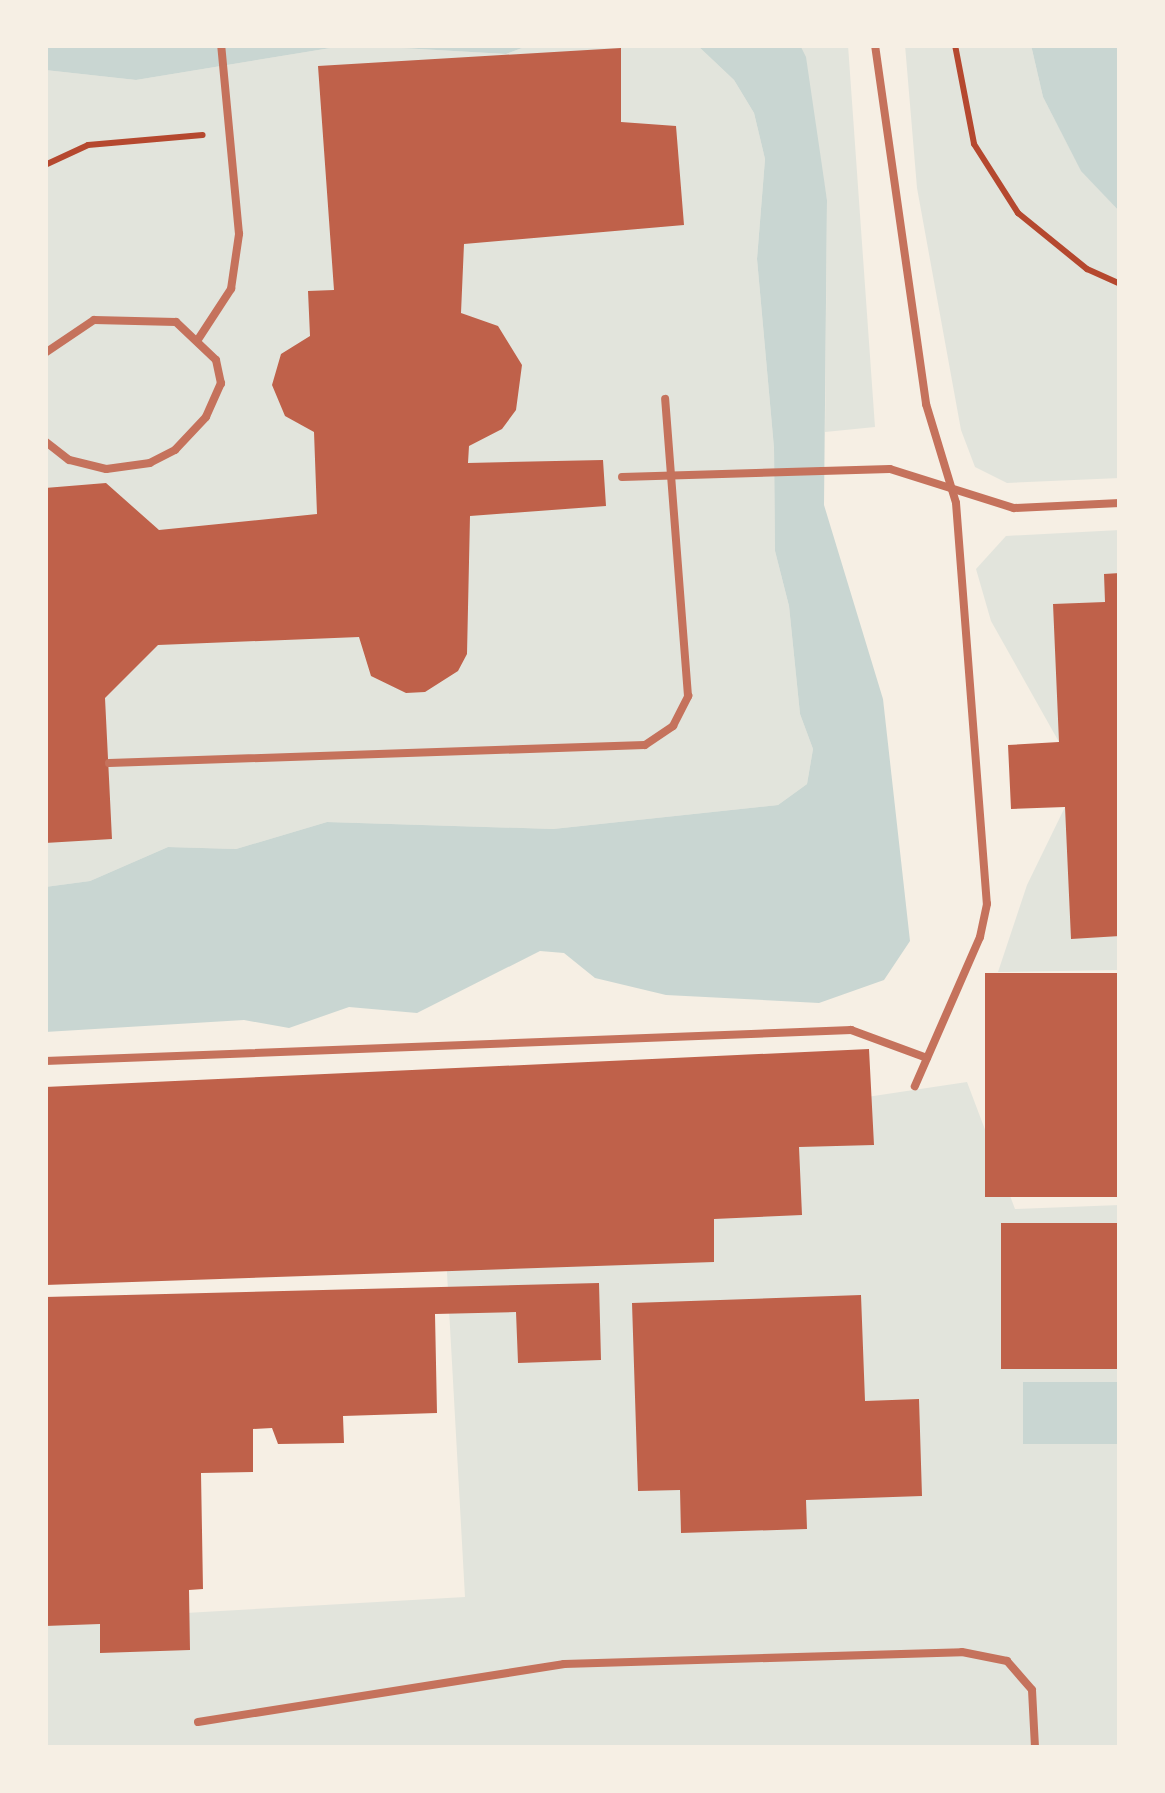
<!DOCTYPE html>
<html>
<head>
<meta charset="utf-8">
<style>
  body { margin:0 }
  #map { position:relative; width:1165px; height:1793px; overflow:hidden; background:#f6efe4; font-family:"Archivo Narrow",sans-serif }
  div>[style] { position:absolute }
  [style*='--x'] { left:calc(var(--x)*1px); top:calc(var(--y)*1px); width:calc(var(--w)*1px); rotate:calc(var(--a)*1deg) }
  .green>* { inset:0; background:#e2e4dc }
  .water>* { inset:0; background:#c9d6d2; transform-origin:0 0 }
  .building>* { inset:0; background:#bf614a; transform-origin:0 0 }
  .path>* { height:6px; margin:-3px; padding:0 3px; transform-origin:3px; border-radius:3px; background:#b5482f }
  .service>* { height:8px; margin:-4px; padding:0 4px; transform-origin:4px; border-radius:4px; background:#c5725c }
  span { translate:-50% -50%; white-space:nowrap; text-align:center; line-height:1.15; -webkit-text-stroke:8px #f6efe4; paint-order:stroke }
  .frame { position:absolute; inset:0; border:48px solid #f6efe4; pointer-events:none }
</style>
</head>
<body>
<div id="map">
  <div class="green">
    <div style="clip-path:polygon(349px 45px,506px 54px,530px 45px,697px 45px,734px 80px,754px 113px,765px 159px,757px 259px,774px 448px,775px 551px,789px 606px,800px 714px,813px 749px,807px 784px,778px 805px,553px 829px,327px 822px,236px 849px,168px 847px,90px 881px,45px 887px,45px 70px,136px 80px)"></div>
    <div style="clip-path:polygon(800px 45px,848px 45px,875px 427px,825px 432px,827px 200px)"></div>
    <div style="clip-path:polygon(905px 45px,1031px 45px,1043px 97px,1081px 170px,1120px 212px,1120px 478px,1007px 483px,975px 467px,961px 430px,917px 188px)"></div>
    <div style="clip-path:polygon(1120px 530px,1120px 739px,1059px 742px,991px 621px,976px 569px,1006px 536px)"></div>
    <div style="clip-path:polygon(1120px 803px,1120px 970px,998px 972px,1027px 885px,1065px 807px)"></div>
    <div style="clip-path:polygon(967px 1082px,1015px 1209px,1120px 1205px,1120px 1748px,45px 1748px,45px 1621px,465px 1597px,445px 1237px,840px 1101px)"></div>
  </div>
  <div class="water">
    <div style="clip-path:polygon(45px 45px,530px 45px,506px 54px,349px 45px,136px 80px,45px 70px)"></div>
    <div style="clip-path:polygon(697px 45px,800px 45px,806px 57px,827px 200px,824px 505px,883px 699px,910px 941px,884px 980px,819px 1003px,666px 995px,595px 978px,564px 953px,540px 951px,417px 1013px,349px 1007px,289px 1028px,244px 1020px,45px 1032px,45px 887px,90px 881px,168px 847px,236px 849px,327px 822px,553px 829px,778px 805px,807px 784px,813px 749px,800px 714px,789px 606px,775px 551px,774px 448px,757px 259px,765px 159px,754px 113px,734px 80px)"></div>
    <div style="clip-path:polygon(1031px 45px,1120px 45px,1120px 212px,1081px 171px,1043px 97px)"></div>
    <div style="left:1120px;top:1382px;width:62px;height:97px;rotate:90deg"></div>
  </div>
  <div class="building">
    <div style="clip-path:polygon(621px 48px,621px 122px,676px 126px,684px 225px,464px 244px,461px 313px,498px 326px,522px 365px,516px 410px,502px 429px,469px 446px,468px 463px,603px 460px,606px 506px,470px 516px,467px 654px,458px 671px,425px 692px,406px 693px,371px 676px,359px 637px,158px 645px,105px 698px,112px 839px,45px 843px,45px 488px,106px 483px,159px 530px,317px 514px,314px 432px,285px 416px,272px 385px,281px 354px,310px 336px,308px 291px,334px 290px,318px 66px)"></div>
    <div style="clip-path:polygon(1120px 573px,1120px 936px,1071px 939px,1065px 807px,1011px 809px,1008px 745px,1059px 742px,1053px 604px,1105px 602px,1104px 574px)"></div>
    <div style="left:1120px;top:973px;width:224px;height:135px;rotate:90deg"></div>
    <div style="clip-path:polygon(869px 1049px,874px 1145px,799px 1147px,802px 1215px,714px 1219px,714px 1262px,45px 1285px,45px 1087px)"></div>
    <div style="left:1120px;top:1223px;width:146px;height:119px;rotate:90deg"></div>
    <div style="clip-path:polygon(599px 1283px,601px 1360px,518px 1363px,516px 1312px,435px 1314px,437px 1413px,343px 1416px,344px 1443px,278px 1444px,272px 1428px,253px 1429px,253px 1472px,201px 1473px,203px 1589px,189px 1590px,190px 1650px,100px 1653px,100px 1624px,45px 1626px,45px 1297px)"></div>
    <div style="clip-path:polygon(861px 1295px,865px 1401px,919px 1399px,922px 1496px,806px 1500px,807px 1529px,681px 1533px,680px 1490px,638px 1491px,632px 1303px)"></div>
  </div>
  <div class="path">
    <div style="--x:955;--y:45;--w:101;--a:79.1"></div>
    <div style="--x:974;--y:144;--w:82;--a:57.5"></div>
    <div style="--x:1018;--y:213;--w:89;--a:39.1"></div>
    <div style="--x:1087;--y:269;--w:36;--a:24"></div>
    <div style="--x:45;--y:165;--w:47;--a:-24.9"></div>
    <div style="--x:88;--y:145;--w:115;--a:-5"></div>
  </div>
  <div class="service">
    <div style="--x:875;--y:45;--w:363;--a:81.9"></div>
    <div style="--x:926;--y:404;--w:103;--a:73.1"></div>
    <div style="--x:956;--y:503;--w:402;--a:85.6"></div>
    <div style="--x:987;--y:904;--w:34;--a:102"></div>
    <div style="--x:980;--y:937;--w:163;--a:113.6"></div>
    <div style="--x:199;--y:338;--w:59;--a:-56.9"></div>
    <div style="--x:231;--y:289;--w:56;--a:-81.7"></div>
    <div style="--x:239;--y:234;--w:190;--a:-95.4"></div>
    <div style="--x:45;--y:353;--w:59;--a:-34"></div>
    <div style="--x:94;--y:320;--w:82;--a:1.4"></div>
    <div style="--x:176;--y:322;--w:55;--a:43.5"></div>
    <div style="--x:216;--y:360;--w:24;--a:78"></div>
    <div style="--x:221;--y:383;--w:37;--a:114"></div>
    <div style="--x:206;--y:417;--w:45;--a:133.2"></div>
    <div style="--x:175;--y:450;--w:28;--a:153"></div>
    <div style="--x:150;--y:463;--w:44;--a:172.2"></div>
    <div style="--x:106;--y:469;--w:38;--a:-166"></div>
    <div style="--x:69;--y:460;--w:31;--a:-142"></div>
    <div style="--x:622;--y:477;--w:268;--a:-1.7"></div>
    <div style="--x:890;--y:469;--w:130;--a:17.5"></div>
    <div style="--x:1014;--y:508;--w:106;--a:-2.7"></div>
    <div style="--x:109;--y:763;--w:536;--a:-1.92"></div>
    <div style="--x:645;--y:745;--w:34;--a:-34"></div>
    <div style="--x:673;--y:726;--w:34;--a:-63"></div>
    <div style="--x:688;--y:696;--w:298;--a:-94.4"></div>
    <div style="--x:45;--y:1061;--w:807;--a:-2.2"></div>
    <div style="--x:851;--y:1030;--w:81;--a:20.2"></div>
    <div style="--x:198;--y:1722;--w:371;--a:-9"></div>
    <div style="--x:564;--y:1664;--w:398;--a:-1.7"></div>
    <div style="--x:962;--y:1652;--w:46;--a:11.3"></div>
    <div style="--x:1007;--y:1661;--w:38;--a:49"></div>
    <div style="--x:1032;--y:1690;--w:58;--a:87"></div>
  </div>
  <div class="frame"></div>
</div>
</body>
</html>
